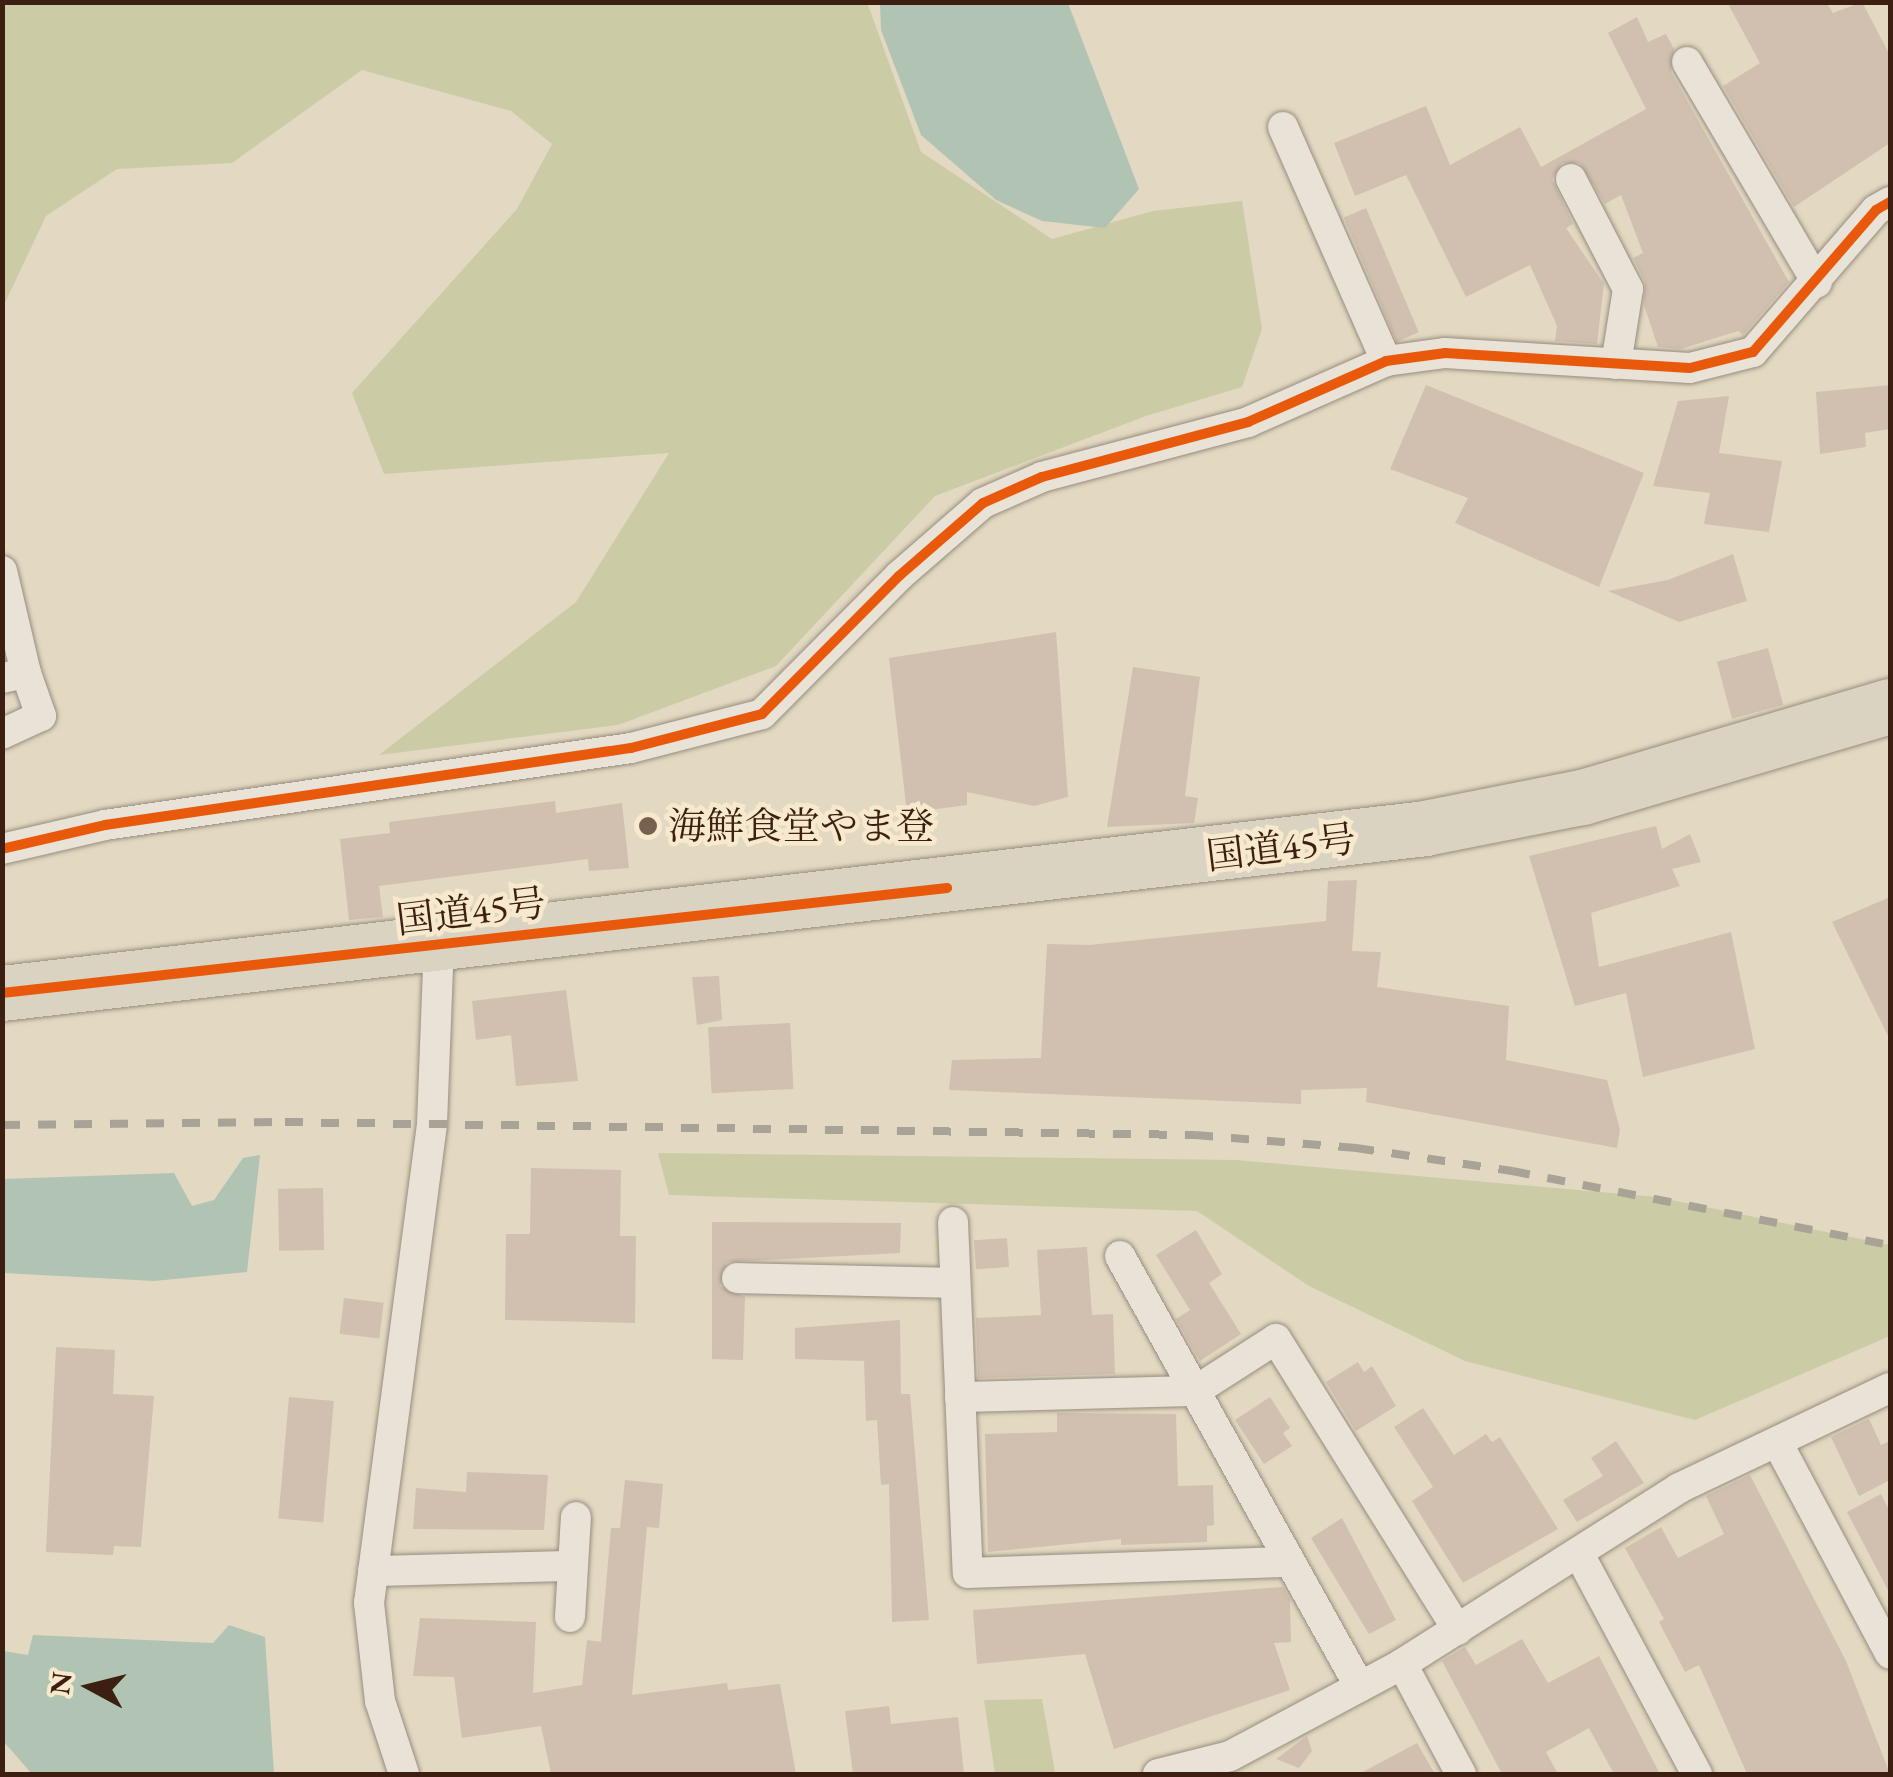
<!DOCTYPE html>
<html>
<head>
<meta charset="utf-8">
<style>
  body { margin:0 }
  #map { position:relative; width:1893px; height:1777px; overflow:hidden; background:#e3d8c1; font-family:"EB Garamond","Noto Serif JP",serif }
  div>[style] { position:absolute }
  [style*='--x'] { left:calc(var(--x)*1px); top:calc(var(--y)*1px); width:calc(var(--w)*1px); rotate:calc(var(--a)*1deg) }
  .green>* { inset:0; background:#cbcca5 }
  .water>* { inset:0; background:#b1c4b3 }
  .building>* { inset:0; background:#d1c0b0; transform-origin:0 0 }
  .roads { filter:drop-shadow(0 0 2px #988d7f) drop-shadow(0 0 2px #988d7f) }
  .street>* { height:30px; margin:-15px; padding:0 15px; transform-origin:15px; border-radius:15px; background:#e8e2d7 }
  .highway>* { height:55px; margin:-27.5px; padding:0 27.5px; transform-origin:27.5px; border-radius:27.5px; background:#dbd3c2 }
  .rail>* { height:8px; margin-top:-4px; transform-origin:0; background:repeating-linear-gradient(90deg,#a9a297 0 18px,transparent 0 36px) }
  .cycleway>* { height:10px; margin:-5px; padding:0 5px; transform-origin:5px; border-radius:5px; background:#e8590c }
  .dots>* { width:28px; height:28px; translate:-50% -50%; box-sizing:border-box; border:5px solid #f7e9cd; border-radius:50% }
  span { translate:-50% -50%; white-space:nowrap; text-align:center; line-height:1.15; -webkit-text-stroke:9px #f7e9cd; paint-order:stroke }
  .poi-label { font-size:38px; color:#3d1f11 }
  .left { translate:0 -50%; text-align:left }
  .street-label { font-size:38px; color:#3d1f11 }
  .frame { position:absolute; inset:0; border:5px solid #3d1f11; pointer-events:none }
  .north { position:absolute; left:40px; top:1637px; width:100px; height:100px; -webkit-text-stroke:8px #f7e9cd; paint-order:stroke; rotate:277deg; font-size:28px; font-weight:700; line-height:40px; text-align:center; color:#3d1f11 }
  .north::after { content:''; display:block; margin:auto; width:35px; height:45px; background:#3d1f11; clip-path:polygon(50% 0,100% 100%,50% 72%,0 100%) }
</style>
</head>
<body>
<div id="map">
  <div class="green">
    <div style="clip-path:polygon(867px 2px,921px 152px,1052px 239px,1153px 211px,1242px 201px,1262px 329px,1242px 387px,1146px 416px,935px 496px,776px 666px,618px 725px,379px 755px,576px 602px,669px 453px,384px 474px,352px 393px,517px 209px,552px 144px,511px 111px,362px 70px,232px 163px,117px 169px,46px 216px,3px 307px,3px 3px)"></div>
    <div style="clip-path:polygon(658px 1153px,1236px 1160px,1657px 1197px,1890px 1245px,1890px 1336px,1695px 1420px,1465px 1361px,1309px 1286px,1197px 1211px,669px 1195px)"></div>
    <div style="clip-path:polygon(1042px 1699px,1055px 1772px,995px 1774px,984px 1700px)"></div>
  </div>
  <div class="water">
    <div style="clip-path:polygon(880px 3px,1068px 3px,1139px 189px,1105px 228px,1042px 221px,996px 200px,921px 135px,881px 30px)"></div>
    <div style="clip-path:polygon(260px 1155px,247px 1272px,154px 1281px,3px 1273px,3px 1179px,174px 1173px,192px 1206px,214px 1200px,243px 1158px)"></div>
    <div style="clip-path:polygon(229px 1625px,265px 1637px,274px 1774px,32px 1774px,3px 1741px,3px 1651px,28px 1655px,33px 1635px,213px 1643px)"></div>
  </div>
  <div class="building">
    <div style="clip-path:polygon(1727px 2px,1826px 2px,1833px 13px,1862px 2px,1890px 55px,1890px 143px,1794px 207px,1723px 86px,1760px 63px)"></div>
    <div style="clip-path:polygon(1637px 17px,1648px 42px,1666px 34px,1674px 49px,1671px 72px,1789px 282px,1743px 335px,1738px 331px,1681px 349px,1658px 347px,1644px 305px,1645px 282px,1633px 258px,1643px 253px,1621px 195px,1605px 204px,1580px 163px,1562px 163px,1552px 179px,1573px 224px,1566px 228px,1604px 284px,1597px 344px,1555px 341px,1557px 326px,1530px 265px,1466px 297px,1406px 175px,1355px 196px,1334px 143px,1426px 106px,1450px 165px,1520px 127px,1541px 167px,1646px 109px,1608px 33px)"></div>
    <div style="left:1366px;top:208px;width:135px;height:24px;rotate:67deg"></div>
    <div style="clip-path:polygon(1426px 385px,1644px 473px,1599px 587px,1455px 523px,1468px 498px,1390px 469px)"></div>
    <div style="clip-path:polygon(1890px 385px,1890px 429px,1865px 433px,1866px 447px,1820px 454px,1816px 392px)"></div>
    <div style="clip-path:polygon(1729px 396px,1719px 453px,1782px 461px,1769px 532px,1704px 524px,1710px 493px,1653px 486px,1678px 401px)"></div>
    <div style="clip-path:polygon(1733px 554px,1747px 601px,1679px 622px,1608px 591px,1668px 580px)"></div>
    <div style="clip-path:polygon(1056px 632px,1068px 797px,1034px 806px,967px 792px,967px 805px,907px 813px,889px 658px)"></div>
    <div style="left:1768px;top:648px;width:59px;height:53px;rotate:75deg"></div>
    <div style="clip-path:polygon(1133px 667px,1200px 677px,1185px 796px,1198px 798px,1194px 823px,1107px 827px)"></div>
    <div style="clip-path:polygon(555px 801px,556px 813px,622px 803px,629px 868px,589px 871px,588px 859px,379px 886px,383px 917px,349px 920px,340px 839px,390px 833px,389px 822px)"></div>
    <div style="clip-path:polygon(1656px 826px,1662px 849px,1690px 834px,1701px 862px,1672px 869px,1680px 886px,1591px 913px,1599px 967px,1731px 932px,1755px 1049px,1643px 1077px,1626px 993px,1575px 1006px,1529px 856px)"></div>
    <div style="clip-path:polygon(1357px 880px,1352px 951px,1381px 952px,1377px 987px,1509px 1006px,1506px 1060px,1607px 1080px,1620px 1130px,1617px 1148px,1366px 1102px,1367px 1088px,1301px 1090px,1301px 1104px,949px 1090px,952px 1060px,1041px 1058px,1047px 944px,1089px 945px,1326px 921px,1328px 881px)"></div>
    <div style="clip-path:polygon(1890px 897px,1890px 1040px,1832px 922px)"></div>
    <div style="clip-path:polygon(719px 976px,722px 1020px,697px 1025px,692px 977px)"></div>
    <div style="clip-path:polygon(566px 990px,578px 1081px,516px 1086px,511px 1035px,476px 1040px,472px 1001px)"></div>
    <div style="left:790px;top:1023px;width:66px;height:82px;rotate:87deg"></div>
    <div style="clip-path:polygon(531px 1168px,621px 1170px,620px 1236px,636px 1236px,635px 1323px,505px 1320px,506px 1234px,530px 1234px)"></div>
    <div style="left:323px;top:1188px;width:62px;height:45px;rotate:89deg"></div>
    <div style="clip-path:polygon(712px 1222px,901px 1223px,900px 1253px,727px 1262px,720px 1286px,745px 1297px,743px 1360px,712px 1359px)"></div>
    <div style="clip-path:polygon(1196px 1230px,1222px 1274px,1209px 1283px,1241px 1334px,1200px 1361px,1176px 1319px,1190px 1310px,1156px 1255px)"></div>
    <div style="left:1007px;top:1238px;width:29px;height:33px;rotate:86deg"></div>
    <div style="clip-path:polygon(1087px 1247px,1092px 1315px,1113px 1314px,1115px 1374px,978px 1378px,976px 1318px,1041px 1315px,1037px 1250px)"></div>
    <div style="left:344px;top:1298px;width:40px;height:36px;rotate:7deg"></div>
    <div style="clip-path:polygon(900px 1320px,901px 1394px,910px 1394px,929px 1620px,892px 1622px,889px 1484px,881px 1485px,877px 1420px,866px 1421px,864px 1361px,795px 1359px,795px 1328px)"></div>
    <div style="clip-path:polygon(56px 1347px,115px 1350px,113px 1394px,154px 1396px,141px 1547px,114px 1546px,113px 1555px,46px 1552px)"></div>
    <div style="clip-path:polygon(1358px 1362px,1364px 1372px,1372px 1366px,1396px 1406px,1356px 1431px,1326px 1382px)"></div>
    <div style="left:289px;top:1397px;width:45px;height:122px;rotate:5deg"></div>
    <div style="clip-path:polygon(1270px 1397px,1290px 1428px,1283px 1433px,1292px 1446px,1264px 1464px,1235px 1420px)"></div>
    <div style="clip-path:polygon(1423px 1408px,1454px 1455px,1486px 1434px,1492px 1442px,1500px 1437px,1558px 1529px,1463px 1583px,1412px 1501px,1433px 1487px,1394px 1427px)"></div>
    <div style="clip-path:polygon(1057px 1413px,1176px 1414px,1178px 1486px,1213px 1485px,1214px 1525px,1207px 1526px,1207px 1542px,1121px 1545px,1121px 1539px,988px 1552px,985px 1434px,1057px 1432px)"></div>
    <div style="clip-path:polygon(1869px 1419px,1881px 1445px,1890px 1441px,1890px 1480px,1859px 1496px,1831px 1437px)"></div>
    <div style="clip-path:polygon(1616px 1441px,1644px 1483px,1577px 1522px,1563px 1500px,1603px 1476px,1591px 1458px)"></div>
    <div style="clip-path:polygon(467px 1472px,548px 1475px,544px 1530px,413px 1529px,416px 1488px,466px 1492px)"></div>
    <div style="clip-path:polygon(1750px 1475px,1846px 1661px,1890px 1774px,1747px 1774px,1699px 1665px,1685px 1672px,1659px 1622px,1664px 1619px,1625px 1548px,1661px 1527px,1678px 1558px,1724px 1534px,1706px 1496px)"></div>
    <div style="clip-path:polygon(625px 1480px,663px 1484px,659px 1528px,647px 1527px,632px 1695px,727px 1683px,728px 1690px,780px 1684px,796px 1774px,551px 1774px,541px 1726px,462px 1738px,454px 1677px,413px 1676px,420px 1618px,536px 1622px,533px 1693px,582px 1685px,587px 1640px,601px 1642px,611px 1528px,620px 1528px)"></div>
    <div style="clip-path:polygon(1881px 1494px,1890px 1512px,1890px 1594px,1847px 1512px)"></div>
    <div style="clip-path:polygon(1342px 1518px,1396px 1620px,1369px 1634px,1311px 1538px)"></div>
    <div style="clip-path:polygon(1283px 1587px,1290px 1599px,1291px 1642px,1274px 1643px,1290px 1690px,1114px 1749px,1085px 1654px,977px 1664px,973px 1610px)"></div>
    <div style="clip-path:polygon(1522px 1639px,1548px 1683px,1599px 1656px,1660px 1774px,1614px 1774px,1589px 1728px,1546px 1752px,1558px 1774px,1502px 1774px,1442px 1661px,1465px 1647px,1476px 1665px)"></div>
    <div style="clip-path:polygon(889px 1706px,891px 1724px,958px 1717px,964px 1774px,853px 1774px,845px 1711px)"></div>
    <div style="clip-path:polygon(1307px 1736px,1312px 1751px,1299px 1768px,1276px 1759px)"></div>
    <div style="clip-path:polygon(1417px 1743px,1435px 1774px,1359px 1774px)"></div>
  </div>
  <div class="roads">
    <div class="street">
      <div style="--x:1687;--y:62;--w:256;--a:59.5"></div>
      <div style="--x:1283;--y:127;--w:256;--a:66.2"></div>
      <div style="--x:1571;--y:179;--w:124;--a:62.6"></div>
      <div style="--x:1628;--y:289;--w:76;--a:99.1"></div>
      <div style="--x:2;--y:571;--w:105;--a:76.8"></div>
      <div style="--x:26;--y:673;--w:25;--a:168"></div>
      <div style="--x:2;--y:734;--w:43;--a:-24.8"></div>
      <div style="--x:41;--y:716;--w:46;--a:-109.2"></div>
      <div style="--x:2;--y:849;--w:106;--a:-13.1"></div>
      <div style="--x:105;--y:825;--w:532;--a:-8.33"></div>
      <div style="--x:631;--y:748;--w:135;--a:-14.5"></div>
      <div style="--x:762;--y:714;--w:194;--a:-45.2"></div>
      <div style="--x:899;--y:576;--w:111;--a:-41"></div>
      <div style="--x:983;--y:503;--w:64;--a:-23.8"></div>
      <div style="--x:1042;--y:477;--w:213;--a:-14.9"></div>
      <div style="--x:1248;--y:422;--w:151;--a:-23.8"></div>
      <div style="--x:1386;--y:361;--w:60;--a:-7.7"></div>
      <div style="--x:1445;--y:353;--w:245;--a:3.5"></div>
      <div style="--x:1690;--y:368;--w:65;--a:-14.3"></div>
      <div style="--x:1753;--y:352;--w:188;--a:-49.1"></div>
      <div style="--x:1876;--y:210;--w:16;--a:-30"></div>
      <div style="--x:953;--y:1222;--w:351;--a:87.6"></div>
      <div style="--x:968;--y:1573;--w:322;--a:-2"></div>
      <div style="--x:1120;--y:1256;--w:493;--a:60.9"></div>
      <div style="--x:737;--y:1278;--w:217;--a:1.3"></div>
      <div style="--x:960;--y:1397;--w:235;--a:-1.5"></div>
      <div style="--x:1195;--y:1391;--w:96;--a:-32.7"></div>
      <div style="--x:1276;--y:1339;--w:343;--a:58"></div>
      <div style="--x:1777;--y:1442;--w:240;--a:61.9"></div>
      <div style="--x:1579;--y:1554;--w:250;--a:61.8"></div>
      <div style="--x:373;--y:1571;--w:197;--a:-1.5"></div>
      <div style="--x:570;--y:1617;--w:100;--a:-86.6"></div>
      <div style="--x:1402;--y:1664;--w:125;--a:61.8"></div>
      <div style="--x:404;--y:1774;--w:77;--a:-108.2"></div>
      <div style="--x:380;--y:1701;--w:99;--a:-96.4"></div>
      <div style="--x:369;--y:1603;--w:483;--a:-82.5"></div>
      <div style="--x:432;--y:1124;--w:179;--a:-87.8"></div>
      <div style="--x:1158;--y:1774;--w:74;--a:-14"></div>
      <div style="--x:1230;--y:1756;--w:195;--a:-28.1"></div>
      <div style="--x:1402;--y:1664;--w:328;--a:-32.4"></div>
      <div style="--x:1679;--y:1488;--w:233;--a:-25.4"></div>
    </div>
    <div class="highway">
      <div style="--x:2;--y:993;--w:1433;--a:-6.61"></div>
      <div style="--x:1425;--y:828;--w:160;--a:-11.2"></div>
      <div style="--x:1582;--y:797;--w:321;--a:-16.5"></div>
    </div>
  </div>
  <div class="rail">
    <div style="--x:2;--y:1125;--w:283;--a:-0.6"></div>
    <div style="--x:285;--y:1122;--w:910;--a:0.82"></div>
    <div style="--x:1195;--y:1135;--w:162;--a:4.6"></div>
    <div style="--x:1356;--y:1148;--w:158;--a:8.4"></div>
    <div style="--x:1512;--y:1171;--w:385;--a:11.1"></div>
  </div>
  <div class="cycleway">
    <div style="--x:2;--y:849;--w:106;--a:-13.1"></div>
    <div style="--x:105;--y:825;--w:532;--a:-8.33"></div>
    <div style="--x:631;--y:748;--w:135;--a:-14.5"></div>
    <div style="--x:762;--y:714;--w:194;--a:-45.2"></div>
    <div style="--x:899;--y:576;--w:111;--a:-41"></div>
    <div style="--x:983;--y:503;--w:64;--a:-23.8"></div>
    <div style="--x:1042;--y:477;--w:213;--a:-14.9"></div>
    <div style="--x:1248;--y:422;--w:151;--a:-23.8"></div>
    <div style="--x:1386;--y:361;--w:60;--a:-7.7"></div>
    <div style="--x:1445;--y:353;--w:245;--a:3.5"></div>
    <div style="--x:1690;--y:368;--w:65;--a:-14.3"></div>
    <div style="--x:1753;--y:352;--w:188;--a:-49.1"></div>
    <div style="--x:1876;--y:210;--w:16;--a:-30"></div>
    <div style="--x:2;--y:993;--w:951;--a:-6.34"></div>
  </div>
  <div class="dots">
    <div style="left:648px;top:826px;background:#77604f"></div>
  </div>
  <div class="poi-label">
    <span class="left" style="left:668px;top:826px">海鮮食堂やま登</span>
  </div>
  <div class="street-label">
    <span style="left:1281px;top:847px;rotate:-7deg">国道45号</span>
    <span style="left:471px;top:911px;rotate:-7deg">国道45号</span>
  </div>
  <div class="frame"></div>
  <div class="north">N</div>
</div>
</body>
</html>
